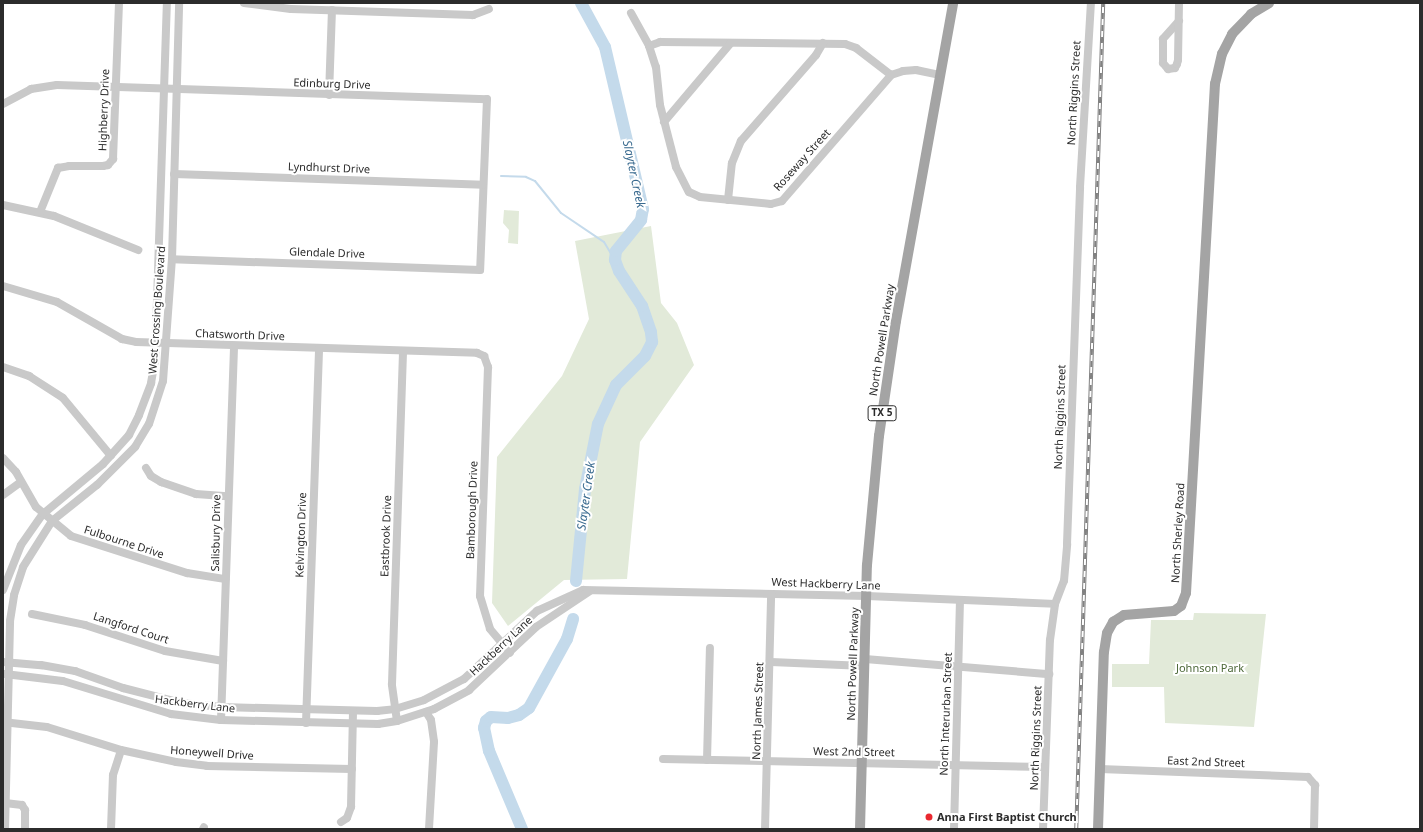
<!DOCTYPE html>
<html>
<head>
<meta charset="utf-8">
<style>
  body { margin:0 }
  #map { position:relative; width:1423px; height:832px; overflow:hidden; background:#fff; font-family:"Noto Sans",sans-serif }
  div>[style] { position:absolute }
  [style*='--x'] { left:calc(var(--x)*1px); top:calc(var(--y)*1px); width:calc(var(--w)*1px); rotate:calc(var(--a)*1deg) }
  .green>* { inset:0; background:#e2ead9 }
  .stream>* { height:2px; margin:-1px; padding:0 1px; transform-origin:1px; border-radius:1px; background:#c4daeb }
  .river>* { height:12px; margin:-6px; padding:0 6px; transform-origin:6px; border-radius:6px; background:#c4daeb }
  .minor>* { height:8px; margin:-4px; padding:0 4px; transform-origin:4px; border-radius:4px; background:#c9c9c9 }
  .major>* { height:10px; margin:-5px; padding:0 5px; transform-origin:5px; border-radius:5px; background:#a4a4a4 }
  .rail>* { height:3.5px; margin-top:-1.75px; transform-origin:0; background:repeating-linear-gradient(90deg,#fff 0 6px,#818181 0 12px); box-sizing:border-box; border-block:1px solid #818181 }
  .dots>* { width:11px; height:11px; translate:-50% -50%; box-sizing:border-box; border:2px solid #fff; border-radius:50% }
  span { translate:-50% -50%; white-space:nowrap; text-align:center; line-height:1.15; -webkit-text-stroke:4px #fff; paint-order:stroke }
  .shield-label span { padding:1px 3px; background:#fff; border:1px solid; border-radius:3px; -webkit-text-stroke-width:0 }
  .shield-label { font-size:10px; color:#2c2c2c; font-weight:700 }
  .street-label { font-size:11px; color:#2c2c2c }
  .park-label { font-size:11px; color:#4d6839 }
  .poi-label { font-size:11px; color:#2c2c2c; font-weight:700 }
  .left { translate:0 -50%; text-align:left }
  .water-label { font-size:12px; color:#396a8f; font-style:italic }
  .frame { position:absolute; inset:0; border:4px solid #2c2c2c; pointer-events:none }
</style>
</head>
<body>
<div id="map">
  <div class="green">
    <div style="clip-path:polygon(504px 210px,519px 211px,518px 244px,508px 243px,509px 230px,503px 223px)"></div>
    <div style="clip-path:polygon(651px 226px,661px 303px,677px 323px,694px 365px,640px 442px,627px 579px,564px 580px,508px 626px,492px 603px,497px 457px,562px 376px,589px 319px,575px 241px)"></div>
    <div style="clip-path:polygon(1194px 613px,1266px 614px,1254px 727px,1165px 723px,1164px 687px,1112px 687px,1112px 664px,1149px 664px,1151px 620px,1193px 620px)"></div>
  </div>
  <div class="stream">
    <div style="--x:577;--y:3;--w:5;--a:11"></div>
    <div style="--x:501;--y:176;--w:25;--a:2"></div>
    <div style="--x:526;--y:177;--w:10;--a:24"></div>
    <div style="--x:535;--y:181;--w:41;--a:50.9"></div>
    <div style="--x:561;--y:213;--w:52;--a:34"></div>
    <div style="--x:604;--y:242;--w:21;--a:59"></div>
  </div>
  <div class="river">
    <div style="--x:576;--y:581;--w:92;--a:-84.4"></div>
    <div style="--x:585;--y:489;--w:66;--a:-78.7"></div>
    <div style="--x:598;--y:424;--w:43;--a:-65.2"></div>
    <div style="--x:616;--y:385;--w:41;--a:-45"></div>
    <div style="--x:645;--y:356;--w:16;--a:-63"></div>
    <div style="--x:652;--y:342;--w:10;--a:-96"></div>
    <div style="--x:651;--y:332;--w:28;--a:-109"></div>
    <div style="--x:642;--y:306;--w:42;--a:-123.3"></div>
    <div style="--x:619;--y:271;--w:12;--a:-110"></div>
    <div style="--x:615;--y:260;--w:9;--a:-84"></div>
    <div style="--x:616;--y:251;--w:40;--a:-51"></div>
    <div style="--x:641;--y:220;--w:11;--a:-80"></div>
    <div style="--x:643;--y:209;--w:166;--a:-103.2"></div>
    <div style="--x:605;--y:47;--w:50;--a:-118.6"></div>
    <div style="--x:522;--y:829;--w:85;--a:-112.9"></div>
    <div style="--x:489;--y:751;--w:24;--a:-102"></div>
    <div style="--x:484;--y:728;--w:7;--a:-74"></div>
    <div style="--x:486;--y:721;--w:6;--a:-39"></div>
    <div style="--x:491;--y:717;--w:17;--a:3"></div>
    <div style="--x:508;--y:718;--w:11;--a:-15"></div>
    <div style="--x:519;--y:715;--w:12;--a:-35"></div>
    <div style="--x:529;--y:708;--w:79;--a:-61.2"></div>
    <div style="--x:567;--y:639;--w:21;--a:-73"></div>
  </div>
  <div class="minor">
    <div style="--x:244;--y:3;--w:47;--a:7.3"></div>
    <div style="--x:291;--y:9;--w:182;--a:1.9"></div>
    <div style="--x:473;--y:15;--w:17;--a:-21"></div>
    <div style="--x:631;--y:13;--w:38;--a:61"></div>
    <div style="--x:649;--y:46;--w:22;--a:72"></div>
    <div style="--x:656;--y:67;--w:38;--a:84"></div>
    <div style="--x:660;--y:105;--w:64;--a:75.5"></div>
    <div style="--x:676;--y:167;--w:28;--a:63"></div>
    <div style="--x:689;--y:192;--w:12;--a:24"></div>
    <div style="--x:700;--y:197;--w:71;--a:5.6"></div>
    <div style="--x:771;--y:204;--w:11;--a:-15"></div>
    <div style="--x:782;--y:201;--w:167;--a:-49.1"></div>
    <div style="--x:1179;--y:21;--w:24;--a:132"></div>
    <div style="--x:1163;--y:39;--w:24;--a:90"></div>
    <div style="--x:1163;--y:63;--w:8;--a:50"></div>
    <div style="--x:1168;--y:69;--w:7;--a:-8"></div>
    <div style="--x:1175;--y:68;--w:4;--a:-63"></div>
    <div style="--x:1177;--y:64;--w:4;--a:-76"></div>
    <div style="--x:1178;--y:60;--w:57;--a:-89"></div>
    <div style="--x:649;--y:46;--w:12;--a:-20"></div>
    <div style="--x:660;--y:42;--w:185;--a:0.6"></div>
    <div style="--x:845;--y:44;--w:12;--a:20"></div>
    <div style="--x:856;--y:48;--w:44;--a:37.6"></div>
    <div style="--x:891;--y:75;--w:13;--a:-18"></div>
    <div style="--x:903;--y:71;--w:13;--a:-4"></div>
    <div style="--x:916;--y:70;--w:25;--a:12"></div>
    <div style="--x:329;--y:95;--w:85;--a:-88"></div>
    <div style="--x:3;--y:104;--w:32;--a:-28"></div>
    <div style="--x:31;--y:89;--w:26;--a:-9"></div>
    <div style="--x:57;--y:85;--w:430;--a:1.9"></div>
    <div style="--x:487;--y:99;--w:171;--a:92.3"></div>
    <div style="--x:480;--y:270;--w:308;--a:-178"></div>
    <div style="--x:664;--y:122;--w:102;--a:-49.8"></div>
    <div style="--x:174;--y:174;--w:309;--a:2"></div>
    <div style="--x:728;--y:200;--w:37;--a:-84"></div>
    <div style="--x:732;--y:163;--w:24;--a:-68"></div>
    <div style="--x:741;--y:141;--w:114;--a:-48.9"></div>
    <div style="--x:816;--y:55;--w:14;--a:-60"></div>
    <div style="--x:3;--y:205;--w:52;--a:12.2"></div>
    <div style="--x:54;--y:216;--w:91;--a:22"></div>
    <div style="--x:40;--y:212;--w:48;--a:-67.8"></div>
    <div style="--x:58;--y:168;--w:11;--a:-10"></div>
    <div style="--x:69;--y:166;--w:34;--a:0"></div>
    <div style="--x:103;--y:166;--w:5;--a:-11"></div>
    <div style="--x:108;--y:165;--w:8;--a:-50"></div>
    <div style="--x:113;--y:159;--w:156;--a:-87.8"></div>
    <div style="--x:3;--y:286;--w:56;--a:16.5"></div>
    <div style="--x:57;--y:302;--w:75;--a:29.6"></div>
    <div style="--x:122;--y:339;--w:14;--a:12"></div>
    <div style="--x:136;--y:342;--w:341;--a:1.8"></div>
    <div style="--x:477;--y:353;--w:8;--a:23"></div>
    <div style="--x:484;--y:356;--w:12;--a:70"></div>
    <div style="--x:488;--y:367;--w:229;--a:92"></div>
    <div style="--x:480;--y:596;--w:34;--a:73"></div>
    <div style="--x:490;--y:629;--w:31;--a:50"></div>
    <div style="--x:3;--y:367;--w:28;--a:19"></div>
    <div style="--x:29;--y:376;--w:40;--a:32.9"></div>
    <div style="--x:63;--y:398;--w:75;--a:50.4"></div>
    <div style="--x:3;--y:458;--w:19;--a:47"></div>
    <div style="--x:16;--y:472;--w:40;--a:60.3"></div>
    <div style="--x:36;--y:507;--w:45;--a:39.6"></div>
    <div style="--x:71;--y:536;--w:122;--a:17.7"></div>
    <div style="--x:187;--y:573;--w:39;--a:9"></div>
    <div style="--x:146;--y:468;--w:9;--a:58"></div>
    <div style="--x:151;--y:476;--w:12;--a:31"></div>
    <div style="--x:161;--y:482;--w:37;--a:19"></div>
    <div style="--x:196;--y:494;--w:31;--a:4"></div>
    <div style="--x:3;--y:495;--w:22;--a:-36"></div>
    <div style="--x:3;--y:590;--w:48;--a:-68.2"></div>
    <div style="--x:21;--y:545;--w:38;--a:-55"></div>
    <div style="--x:43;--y:514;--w:78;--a:-39.8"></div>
    <div style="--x:103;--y:464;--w:39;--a:-48"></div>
    <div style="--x:129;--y:435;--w:22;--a:-63"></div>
    <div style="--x:139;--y:415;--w:34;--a:-69"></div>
    <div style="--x:151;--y:383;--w:22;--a:-80"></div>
    <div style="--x:155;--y:361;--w:358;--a:-88.1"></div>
    <div style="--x:32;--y:614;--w:54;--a:11.7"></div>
    <div style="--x:85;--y:625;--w:84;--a:18"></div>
    <div style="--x:165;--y:651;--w:59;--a:9.8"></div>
    <div style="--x:865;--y:659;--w:185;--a:4.7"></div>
    <div style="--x:3;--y:662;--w:38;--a:5"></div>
    <div style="--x:41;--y:665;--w:35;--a:10"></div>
    <div style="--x:75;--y:671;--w:51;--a:19.5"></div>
    <div style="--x:123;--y:688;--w:61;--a:14.3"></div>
    <div style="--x:182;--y:703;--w:39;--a:6"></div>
    <div style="--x:221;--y:707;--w:156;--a:1.5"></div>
    <div style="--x:377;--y:711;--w:18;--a:-6"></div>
    <div style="--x:395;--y:709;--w:30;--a:-17"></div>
    <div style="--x:424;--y:700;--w:45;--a:-27.7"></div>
    <div style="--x:464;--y:679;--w:100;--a:-43"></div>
    <div style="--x:537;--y:611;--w:51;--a:-24.5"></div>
    <div style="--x:583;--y:590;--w:284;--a:1.2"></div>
    <div style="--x:867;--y:596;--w:188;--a:2.4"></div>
    <div style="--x:771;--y:662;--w:94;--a:2.4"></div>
    <div style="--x:5;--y:674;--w:58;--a:6.9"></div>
    <div style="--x:63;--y:681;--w:113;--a:17"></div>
    <div style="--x:171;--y:714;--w:50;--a:6.8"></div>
    <div style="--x:221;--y:720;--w:157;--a:1.5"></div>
    <div style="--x:378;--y:724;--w:19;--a:-9"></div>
    <div style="--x:397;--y:721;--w:39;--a:-18"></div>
    <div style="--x:434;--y:709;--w:40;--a:-28"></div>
    <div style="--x:469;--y:690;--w:92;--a:-43.2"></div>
    <div style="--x:536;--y:627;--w:65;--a:-33.7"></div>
    <div style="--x:426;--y:712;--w:9;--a:58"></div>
    <div style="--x:431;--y:720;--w:22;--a:82"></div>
    <div style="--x:434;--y:742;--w:87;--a:93.3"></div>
    <div style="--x:221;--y:720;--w:374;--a:-88"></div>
    <div style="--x:397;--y:721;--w:37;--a:-98"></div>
    <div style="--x:392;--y:684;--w:333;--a:-88.1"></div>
    <div style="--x:3;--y:722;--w:44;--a:6.5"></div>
    <div style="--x:47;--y:727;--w:77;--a:17.3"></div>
    <div style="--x:121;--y:750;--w:56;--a:12.3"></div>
    <div style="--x:176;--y:762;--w:31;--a:7"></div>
    <div style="--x:207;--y:766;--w:145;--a:1.2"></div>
    <div style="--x:306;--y:723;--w:374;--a:-88"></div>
    <div style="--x:663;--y:759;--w:382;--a:1.2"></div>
    <div style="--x:707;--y:760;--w:112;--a:-88.5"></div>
    <div style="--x:1100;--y:769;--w:208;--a:2.2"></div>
    <div style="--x:1308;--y:777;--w:11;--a:49"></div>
    <div style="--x:1315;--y:785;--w:44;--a:91.3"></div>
    <div style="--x:5;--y:803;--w:17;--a:7"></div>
    <div style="--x:22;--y:805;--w:6;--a:59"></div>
    <div style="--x:25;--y:810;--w:19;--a:90"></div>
    <div style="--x:341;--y:822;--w:7;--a:-34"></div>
    <div style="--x:347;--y:818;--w:12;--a:-70"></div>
    <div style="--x:351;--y:807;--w:96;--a:-88.8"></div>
    <div style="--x:5;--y:829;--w:208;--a:-88.6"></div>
    <div style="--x:10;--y:621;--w:26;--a:-81"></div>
    <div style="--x:14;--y:595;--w:29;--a:-72"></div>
    <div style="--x:23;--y:567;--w:54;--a:-57.8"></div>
    <div style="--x:52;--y:521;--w:58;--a:-38.7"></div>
    <div style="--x:97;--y:485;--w:54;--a:-45"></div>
    <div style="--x:135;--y:447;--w:27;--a:-59"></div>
    <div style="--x:149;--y:424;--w:45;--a:-72"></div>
    <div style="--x:163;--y:381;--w:122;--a:-85.8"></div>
    <div style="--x:172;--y:259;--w:256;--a:-88.4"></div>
    <div style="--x:111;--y:829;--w:54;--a:-87.9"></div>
    <div style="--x:113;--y:775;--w:26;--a:-72"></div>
    <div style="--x:203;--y:829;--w:2;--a:-63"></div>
    <div style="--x:765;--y:829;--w:235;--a:-88.5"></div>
    <div style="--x:954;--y:829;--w:229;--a:-88.5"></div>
    <div style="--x:1043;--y:829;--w:189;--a:-87.9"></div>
    <div style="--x:1050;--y:640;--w:36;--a:-82"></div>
    <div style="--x:1055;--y:604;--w:25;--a:-69"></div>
    <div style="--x:1064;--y:581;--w:37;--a:-85"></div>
    <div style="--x:1067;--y:544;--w:357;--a:-87.9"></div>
    <div style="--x:1080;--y:187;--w:184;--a:-86.6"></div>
  </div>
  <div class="major">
    <div style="--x:860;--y:829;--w:264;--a:-88.5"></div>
    <div style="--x:867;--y:565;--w:130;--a:-84.7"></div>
    <div style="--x:879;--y:436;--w:116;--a:-81.6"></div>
    <div style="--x:896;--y:321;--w:323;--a:-79.8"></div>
    <div style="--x:1098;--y:829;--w:177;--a:-88.1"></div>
    <div style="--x:1104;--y:652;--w:19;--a:-81"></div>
    <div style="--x:1107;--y:633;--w:13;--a:-61"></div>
    <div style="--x:1113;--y:622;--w:13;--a:-32"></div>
    <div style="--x:1124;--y:615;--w:50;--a:-4.6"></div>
    <div style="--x:1174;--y:611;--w:9;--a:-36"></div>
    <div style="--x:1181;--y:606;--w:14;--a:-69"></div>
    <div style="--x:1186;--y:593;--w:510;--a:-86.74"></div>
    <div style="--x:1215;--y:84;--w:31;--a:-77"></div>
    <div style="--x:1222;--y:54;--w:22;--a:-63"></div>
    <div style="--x:1232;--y:34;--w:28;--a:-46"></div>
    <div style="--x:1251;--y:14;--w:21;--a:-31"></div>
  </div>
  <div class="rail">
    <div style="--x:1076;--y:829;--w:826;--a:-88.13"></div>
  </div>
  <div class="dots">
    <div style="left:929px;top:817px;background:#e9282f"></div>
  </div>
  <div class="shield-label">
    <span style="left:882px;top:413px">TX 5</span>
  </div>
  <div class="street-label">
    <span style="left:332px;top:84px;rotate:2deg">Edinburg Drive</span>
    <span style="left:1074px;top:93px;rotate:-87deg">North Riggins Street</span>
    <span style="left:104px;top:110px;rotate:-88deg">Highberry Drive</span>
    <span style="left:802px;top:160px;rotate:-48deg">Roseway Street</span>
    <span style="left:329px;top:168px;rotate:2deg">Lyndhurst Drive</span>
    <span style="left:327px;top:253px;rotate:2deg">Glendale Drive</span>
    <span style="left:157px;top:310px;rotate:-86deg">West Crossing Boulevard</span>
    <span style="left:240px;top:335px;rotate:2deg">Chatsworth Drive</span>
    <span style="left:882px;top:340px;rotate:-81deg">North Powell Parkway</span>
    <span style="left:1060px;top:417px;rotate:-88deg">North Riggins Street</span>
    <span style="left:472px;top:510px;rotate:-88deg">Bamborough Drive</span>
    <span style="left:216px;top:533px;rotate:-89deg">Salisbury Drive</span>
    <span style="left:1178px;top:533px;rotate:-87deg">North Sherley Road</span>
    <span style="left:301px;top:535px;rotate:-88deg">Kelvington Drive</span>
    <span style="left:386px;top:536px;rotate:-88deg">Eastbrook Drive</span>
    <span style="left:124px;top:542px;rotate:18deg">Fulbourne Drive</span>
    <span style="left:826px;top:584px;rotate:2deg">West Hackberry Lane</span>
    <span style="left:131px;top:628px;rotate:18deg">Langford Court</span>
    <span style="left:501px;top:646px;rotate:-43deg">Hackberry Lane</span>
    <span style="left:853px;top:664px;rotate:-88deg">North Powell Parkway</span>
    <span style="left:195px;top:704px;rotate:7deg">Hackberry Lane</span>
    <span style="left:758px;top:711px;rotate:-88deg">North James Street</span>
    <span style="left:946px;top:714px;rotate:-88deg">North Interurban Street</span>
    <span style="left:1036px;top:738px;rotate:-88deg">North Riggins Street</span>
    <span style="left:854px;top:752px;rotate:1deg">West 2nd Street</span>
    <span style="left:212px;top:753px;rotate:4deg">Honeywell Drive</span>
    <span style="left:1206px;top:762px;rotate:2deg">East 2nd Street</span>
  </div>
  <div class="park-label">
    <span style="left:1210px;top:668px">Johnson Park</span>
  </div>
  <div class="poi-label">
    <span class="left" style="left:937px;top:817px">Anna First Baptist Church</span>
  </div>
  <div class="water-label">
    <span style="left:634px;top:174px;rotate:78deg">Slayter Creek</span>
    <span style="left:586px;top:496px;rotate:-82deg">Slayter Creek</span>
  </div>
  <div class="frame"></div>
</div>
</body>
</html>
